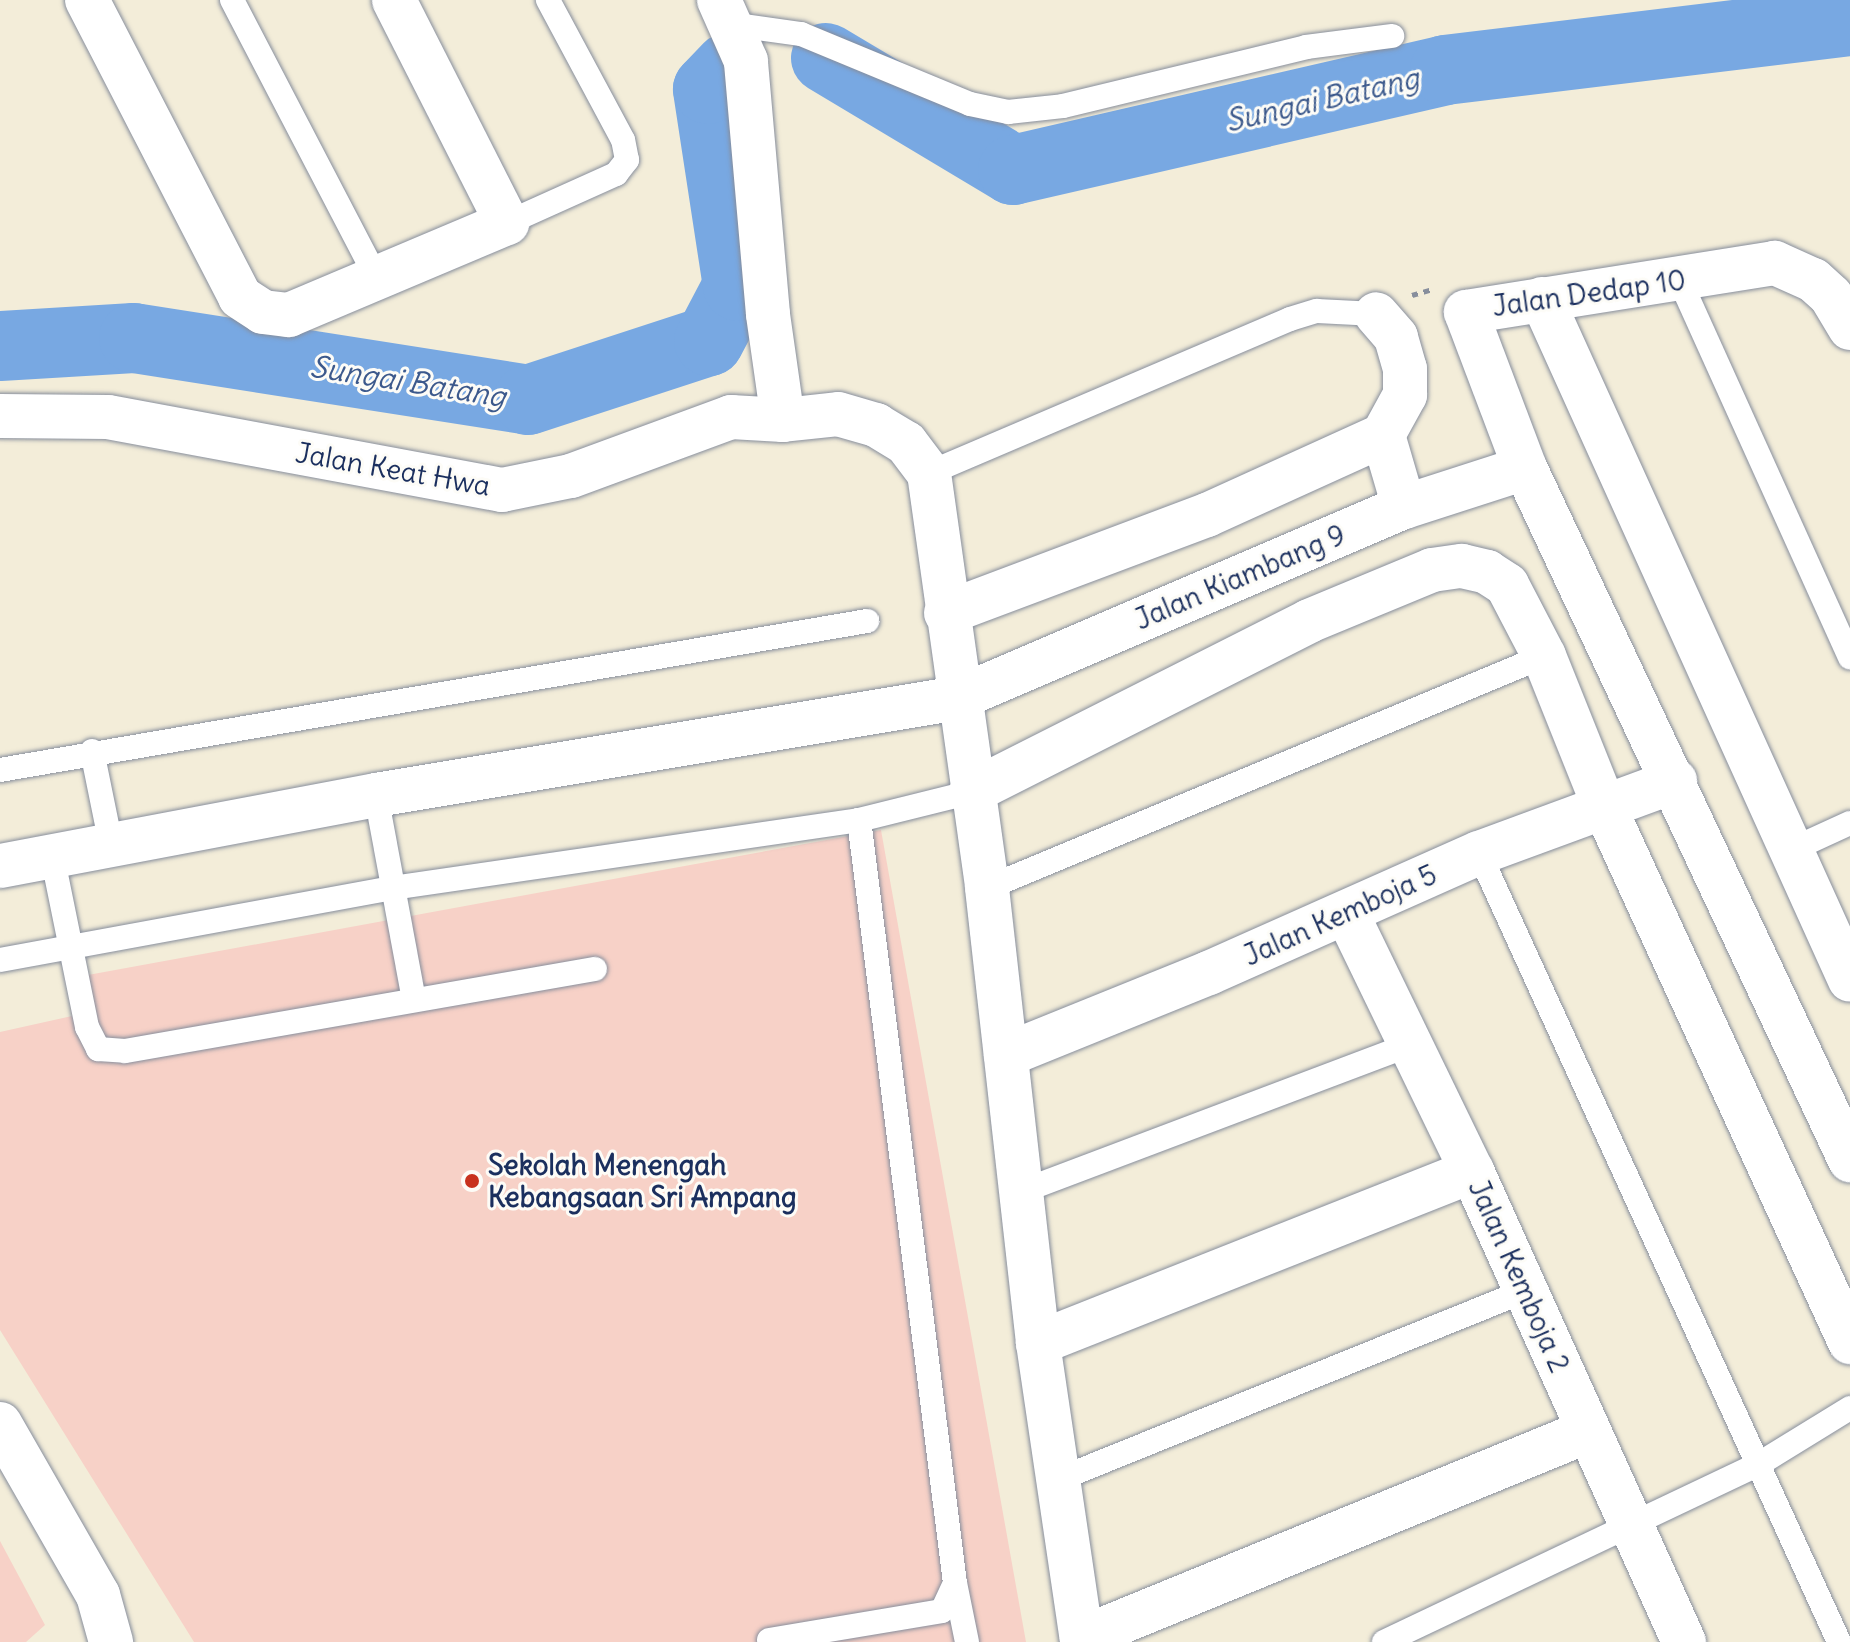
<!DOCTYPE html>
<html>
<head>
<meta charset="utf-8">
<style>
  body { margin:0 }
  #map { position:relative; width:1850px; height:1642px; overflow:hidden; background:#f3edd9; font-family:Delius,sans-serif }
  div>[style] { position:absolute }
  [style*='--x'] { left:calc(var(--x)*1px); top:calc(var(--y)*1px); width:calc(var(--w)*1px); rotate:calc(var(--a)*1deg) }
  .built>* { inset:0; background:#f7d1c7 }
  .river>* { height:70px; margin:-35px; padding:0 35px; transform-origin:35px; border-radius:35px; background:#78a8e2 }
  .path>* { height:5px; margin-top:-2.5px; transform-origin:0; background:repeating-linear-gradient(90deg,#878e9c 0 6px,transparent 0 12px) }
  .roads { filter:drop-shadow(0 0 2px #878e9c) drop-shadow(0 0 2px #878e9c) }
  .service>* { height:24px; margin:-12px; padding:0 12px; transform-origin:12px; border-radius:12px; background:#fff }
  .minor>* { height:44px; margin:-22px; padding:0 22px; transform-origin:22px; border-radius:22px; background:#fff }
  .dots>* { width:22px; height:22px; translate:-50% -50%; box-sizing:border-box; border:4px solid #fdfcf7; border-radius:50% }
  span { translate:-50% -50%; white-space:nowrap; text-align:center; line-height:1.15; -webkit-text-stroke:6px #fdfcf7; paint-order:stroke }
  .street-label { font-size:28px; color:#1b2f5e }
  .poi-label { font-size:28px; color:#1b2f5e; font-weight:700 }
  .left { translate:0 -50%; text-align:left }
  .water-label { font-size:30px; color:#3c598c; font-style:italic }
</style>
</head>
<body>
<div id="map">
  <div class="built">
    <div style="clip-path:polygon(881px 830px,1026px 1642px,194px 1642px,0 1330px,0 1032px,72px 1016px,66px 979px)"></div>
    <div style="clip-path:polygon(0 1541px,45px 1625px,26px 1642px,0 1642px)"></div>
  </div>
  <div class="river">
    <div style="--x:826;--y:58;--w:218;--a:30.9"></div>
    <div style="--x:1013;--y:170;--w:443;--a:-13"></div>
    <div style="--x:1445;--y:70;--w:408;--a:-6.9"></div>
    <div style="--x:0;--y:346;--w:134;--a:-3.4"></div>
    <div style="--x:134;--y:338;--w:399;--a:8.9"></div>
    <div style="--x:528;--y:400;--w:190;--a:-18.1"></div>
    <div style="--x:709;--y:341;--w:62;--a:-62.2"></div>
    <div style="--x:738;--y:286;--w:199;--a:-98.7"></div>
    <div style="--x:708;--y:89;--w:30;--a:-46"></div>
  </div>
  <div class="path">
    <div style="--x:1412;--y:295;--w:22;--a:-16"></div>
  </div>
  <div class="roads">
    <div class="service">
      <div style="--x:232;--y:0;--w:314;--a:62.5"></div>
      <div style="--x:729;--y:24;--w:73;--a:7.9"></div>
      <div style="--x:801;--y:34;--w:183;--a:22.5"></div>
      <div style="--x:970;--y:104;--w:39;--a:12"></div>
      <div style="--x:1008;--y:112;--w:55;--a:-6.2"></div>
      <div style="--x:1063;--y:106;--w:250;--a:-13.6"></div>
      <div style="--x:1306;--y:47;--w:87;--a:-7.3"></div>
      <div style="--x:507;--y:223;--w:120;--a:-24.2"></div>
      <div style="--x:616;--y:174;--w:18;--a:-52"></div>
      <div style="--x:627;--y:160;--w:20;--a:-101"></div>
      <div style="--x:623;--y:140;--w:159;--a:-118.2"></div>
      <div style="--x:1680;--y:281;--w:413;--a:65.7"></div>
      <div style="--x:929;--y:473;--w:392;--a:-23.1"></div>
      <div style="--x:1290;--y:319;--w:28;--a:-17"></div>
      <div style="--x:1317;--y:311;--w:59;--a:2.9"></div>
      <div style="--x:92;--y:751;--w:95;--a:78.5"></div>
      <div style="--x:0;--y:770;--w:880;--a:-9.75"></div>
      <div style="--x:376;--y:795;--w:208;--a:79.5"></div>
      <div style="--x:1791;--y:850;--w:65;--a:-24.6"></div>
      <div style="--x:1479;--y:853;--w:867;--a:65.47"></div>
      <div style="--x:52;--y:855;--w:176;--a:78.5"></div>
      <div style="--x:87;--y:1027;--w:25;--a:63"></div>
      <div style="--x:98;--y:1049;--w:27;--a:4"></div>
      <div style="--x:125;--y:1051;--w:477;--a:-9.9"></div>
      <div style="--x:987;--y:888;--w:603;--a:-22.61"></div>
      <div style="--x:0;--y:960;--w:400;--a:-10.4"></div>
      <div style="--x:393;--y:888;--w:471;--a:-8.3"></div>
      <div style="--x:859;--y:820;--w:115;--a:-14"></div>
      <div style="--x:1020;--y:1192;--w:419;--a:-20.7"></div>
      <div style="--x:1057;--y:1480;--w:507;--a:-22.01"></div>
      <div style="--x:955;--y:1583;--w:60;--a:78.5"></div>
      <div style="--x:769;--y:1640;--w:175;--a:-9.5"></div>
      <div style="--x:942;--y:1611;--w:31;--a:-65"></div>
      <div style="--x:955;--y:1583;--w:769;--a:-97.17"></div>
      <div style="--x:1384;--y:1642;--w:415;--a:-25.4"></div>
      <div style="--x:1759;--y:1464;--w:107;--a:-31.6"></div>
    </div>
    <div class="minor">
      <div style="--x:87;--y:0;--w:334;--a:62.7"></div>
      <div style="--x:240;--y:297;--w:27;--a:33"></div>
      <div style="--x:263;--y:312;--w:26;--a:7"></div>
      <div style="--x:289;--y:315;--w:237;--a:-22.9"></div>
      <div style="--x:507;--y:223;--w:250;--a:-116.9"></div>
      <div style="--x:1542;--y:299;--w:747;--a:65.66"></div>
      <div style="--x:1850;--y:328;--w:37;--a:-121"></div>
      <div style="--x:1831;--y:296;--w:24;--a:-138"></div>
      <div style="--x:1813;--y:280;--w:42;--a:-155.9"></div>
      <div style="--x:1775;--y:263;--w:313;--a:171"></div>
      <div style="--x:1466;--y:312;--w:167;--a:69.3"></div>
      <div style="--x:1525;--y:468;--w:765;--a:64.84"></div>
      <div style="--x:0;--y:416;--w:108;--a:0.5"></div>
      <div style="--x:108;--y:417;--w:401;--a:10.5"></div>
      <div style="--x:502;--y:490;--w:70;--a:-11.5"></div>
      <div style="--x:571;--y:476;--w:171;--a:-20.2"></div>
      <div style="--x:731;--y:417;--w:52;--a:3.3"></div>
      <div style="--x:783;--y:420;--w:107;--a:-98.1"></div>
      <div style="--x:768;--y:314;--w:254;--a:-95"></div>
      <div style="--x:746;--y:61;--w:67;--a:-113.9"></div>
      <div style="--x:783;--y:420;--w:55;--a:-6.2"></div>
      <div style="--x:838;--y:414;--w:40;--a:16"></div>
      <div style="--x:876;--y:425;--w:35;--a:31"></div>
      <div style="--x:906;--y:443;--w:38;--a:53"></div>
      <div style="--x:929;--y:473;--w:419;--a:82"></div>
      <div style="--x:987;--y:888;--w:458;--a:83.6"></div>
      <div style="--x:1038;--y:1343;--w:302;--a:81.6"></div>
      <div style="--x:1383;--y:435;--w:75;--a:73.7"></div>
      <div style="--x:946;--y:613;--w:279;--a:-20.6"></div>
      <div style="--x:1207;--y:515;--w:193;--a:-24.4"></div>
      <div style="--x:1383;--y:435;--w:46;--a:-61.2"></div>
      <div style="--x:1405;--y:395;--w:26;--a:-90"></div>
      <div style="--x:1405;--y:369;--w:33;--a:-106"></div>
      <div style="--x:1396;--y:337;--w:30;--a:-131"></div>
      <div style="--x:971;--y:792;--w:379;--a:-26.8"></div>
      <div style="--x:1309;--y:621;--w:133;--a:-22.5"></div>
      <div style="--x:1432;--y:570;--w:30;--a:-8"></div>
      <div style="--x:1462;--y:566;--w:26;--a:13"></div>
      <div style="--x:1487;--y:572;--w:24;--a:33"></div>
      <div style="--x:1507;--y:585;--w:80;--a:62.5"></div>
      <div style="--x:1544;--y:656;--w:162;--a:68.2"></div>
      <div style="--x:1604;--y:806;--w:590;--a:65.35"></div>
      <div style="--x:0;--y:866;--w:383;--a:-10.7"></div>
      <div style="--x:376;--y:795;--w:590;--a:-9.46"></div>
      <div style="--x:958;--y:698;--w:485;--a:-23.2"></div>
      <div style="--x:1404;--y:507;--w:127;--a:-17.9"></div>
      <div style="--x:1347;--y:914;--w:286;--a:64.1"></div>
      <div style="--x:1472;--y:1171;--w:517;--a:65.77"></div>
      <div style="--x:1006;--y:1055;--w:219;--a:-22"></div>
      <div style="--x:1209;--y:973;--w:295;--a:-24"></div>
      <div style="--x:1479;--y:853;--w:209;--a:-20.2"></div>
      <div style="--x:1038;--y:1343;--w:467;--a:-21.6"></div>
      <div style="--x:0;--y:1424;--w:197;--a:60.2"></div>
      <div style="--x:98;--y:1595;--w:49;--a:74.5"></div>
      <div style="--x:1082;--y:1638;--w:547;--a:-22.25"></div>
    </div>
  </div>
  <div class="dots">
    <div style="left:472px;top:1181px;background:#c8321e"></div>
  </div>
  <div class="street-label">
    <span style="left:1589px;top:293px;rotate:-8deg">Jalan Dedap 10</span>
    <span style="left:393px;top:469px;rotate:10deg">Jalan Keat Hwa</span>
    <span style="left:1240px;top:577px;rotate:-23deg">Jalan Kiambang 9</span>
    <span style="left:1340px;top:915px;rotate:-24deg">Jalan Kemboja 5</span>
    <span style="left:1519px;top:1276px;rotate:66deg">Jalan Kemboja 2</span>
  </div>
  <div class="poi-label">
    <span class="left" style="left:488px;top:1181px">Sekolah Menengah<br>Kebangsaan Sri Ampang</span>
  </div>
  <div class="water-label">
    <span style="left:1322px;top:99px;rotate:-13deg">Sungai Batang</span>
    <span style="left:408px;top:381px;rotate:9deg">Sungai Batang</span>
  </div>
</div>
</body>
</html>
